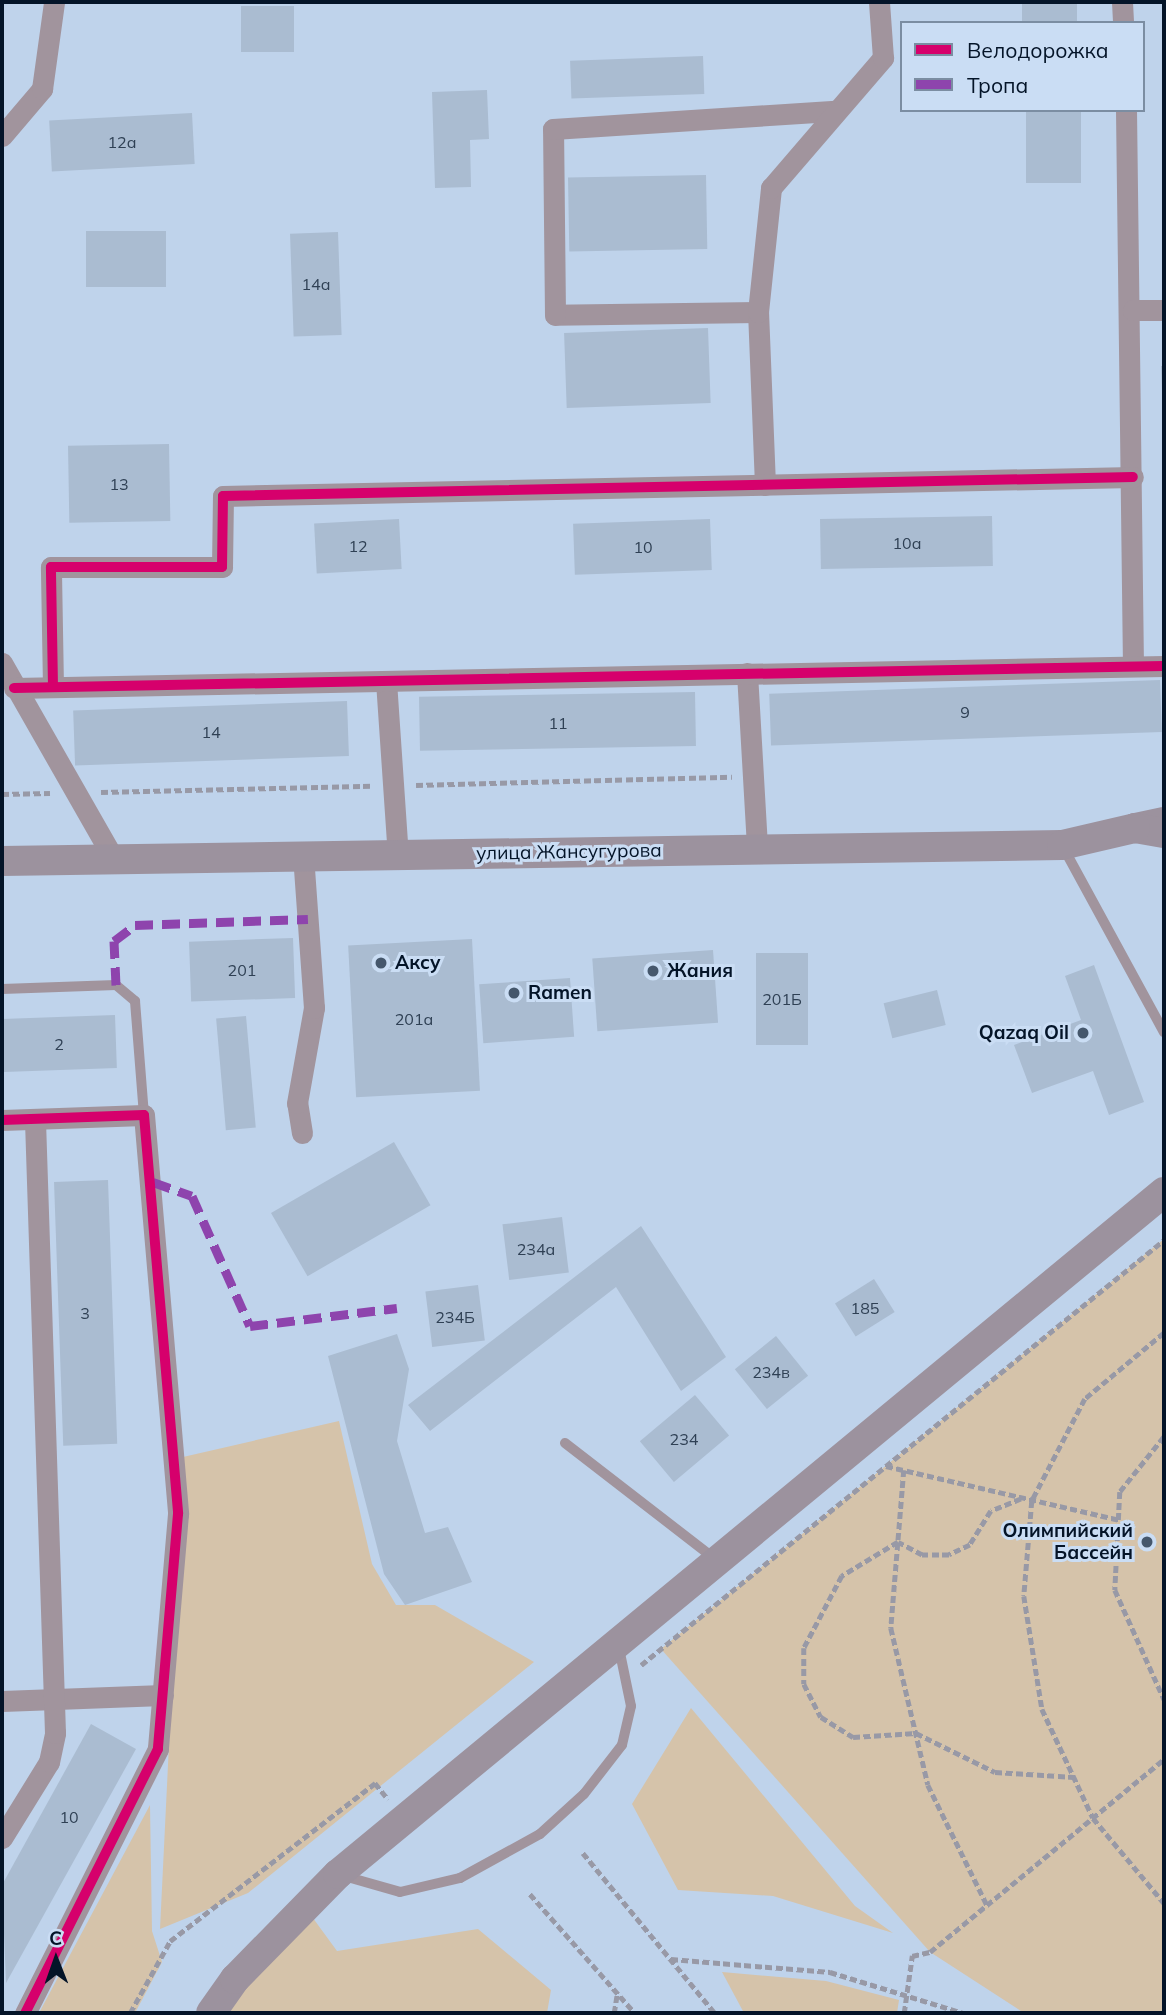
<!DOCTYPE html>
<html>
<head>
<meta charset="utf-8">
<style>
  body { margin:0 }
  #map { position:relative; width:1166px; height:2015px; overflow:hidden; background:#bfd3eb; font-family:Mulish,sans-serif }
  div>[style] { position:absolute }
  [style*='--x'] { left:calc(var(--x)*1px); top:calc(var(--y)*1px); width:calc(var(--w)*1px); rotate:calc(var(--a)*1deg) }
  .green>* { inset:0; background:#d5c3aa }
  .building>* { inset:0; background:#aabcd1; transform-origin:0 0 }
  .path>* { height:4.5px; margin-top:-2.25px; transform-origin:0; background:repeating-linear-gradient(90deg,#9899a6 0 7px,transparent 0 10.5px) }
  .service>* { height:10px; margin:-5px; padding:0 5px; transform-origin:5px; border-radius:5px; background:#a1949d }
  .minor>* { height:21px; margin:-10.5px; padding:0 10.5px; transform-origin:10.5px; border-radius:10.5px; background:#a1949d }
  .secondary>* { height:30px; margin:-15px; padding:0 15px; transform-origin:15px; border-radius:15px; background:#9c929e }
  .quiet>* { height:9px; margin-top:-4.5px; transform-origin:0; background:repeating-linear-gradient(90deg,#8e44ad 0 18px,transparent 0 27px) }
  .cycleway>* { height:10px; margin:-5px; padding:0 5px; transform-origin:5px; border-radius:5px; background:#d6006c }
  .dots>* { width:19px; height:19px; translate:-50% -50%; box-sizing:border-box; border:4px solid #caddf4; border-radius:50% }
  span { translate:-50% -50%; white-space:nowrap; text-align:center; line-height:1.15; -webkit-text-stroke:6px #caddf4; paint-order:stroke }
  .number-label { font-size:16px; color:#2f4054 }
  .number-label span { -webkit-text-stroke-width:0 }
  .street-label { font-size:19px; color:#041428 }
  .poi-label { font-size:19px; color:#041428; font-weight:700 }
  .left { translate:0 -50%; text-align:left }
  .right { translate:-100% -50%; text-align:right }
  .frame { position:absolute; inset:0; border:4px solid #041428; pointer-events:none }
  .legend { position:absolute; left:900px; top:21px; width:245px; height:91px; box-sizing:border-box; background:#caddf4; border:2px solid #7b8da2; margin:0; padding:9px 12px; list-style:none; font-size:21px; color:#041428 }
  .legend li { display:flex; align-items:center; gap:14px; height:35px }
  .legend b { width:35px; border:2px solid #7b8da2 }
  .north { position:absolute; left:21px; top:1924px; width:70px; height:70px; -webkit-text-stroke:5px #caddf4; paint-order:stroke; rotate:359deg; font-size:19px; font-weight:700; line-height:28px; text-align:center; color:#041428 }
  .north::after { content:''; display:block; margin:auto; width:24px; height:32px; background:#041428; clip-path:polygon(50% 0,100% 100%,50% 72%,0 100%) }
</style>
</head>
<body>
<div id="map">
  <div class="green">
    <div style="clip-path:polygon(1164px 1239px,1164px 2013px,1024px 2013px,930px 1952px,661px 1649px)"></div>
    <div style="clip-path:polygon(339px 1421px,372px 1564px,396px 1605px,435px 1605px,534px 1662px,248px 1893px,160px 1929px,183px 1457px)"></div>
    <div style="clip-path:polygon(691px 1708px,855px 1906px,893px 1933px,773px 1896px,678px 1890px,632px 1804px)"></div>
    <div style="clip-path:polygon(150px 1805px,152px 1931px,162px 1962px,135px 2013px,39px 2013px)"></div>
    <div style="clip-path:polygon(310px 1914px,337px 1951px,478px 1929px,551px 1990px,547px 2013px,223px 2013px)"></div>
    <div style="clip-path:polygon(722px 1972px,826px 1981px,899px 2000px,897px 2013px,744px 2013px)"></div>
  </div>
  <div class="building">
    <div style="left:1022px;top:2px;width:55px;height:21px"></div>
    <div style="left:294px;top:6px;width:46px;height:53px;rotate:90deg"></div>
    <div style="left:703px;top:56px;width:38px;height:133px;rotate:88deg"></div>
    <div style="clip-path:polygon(487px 90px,489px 139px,470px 140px,471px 187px,435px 188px,432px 92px)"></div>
    <div style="left:1026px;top:110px;width:55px;height:73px"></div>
    <div style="left:192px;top:113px;width:51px;height:143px;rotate:87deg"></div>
    <div style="left:706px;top:175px;width:74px;height:138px;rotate:89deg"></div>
    <div style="left:86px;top:231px;width:80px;height:56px"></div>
    <div style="left:338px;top:232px;width:103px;height:48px;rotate:88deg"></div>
    <div style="left:708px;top:328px;width:75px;height:144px;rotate:88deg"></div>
    <div style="clip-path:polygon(1161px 366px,1164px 366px,1164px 391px,1162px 391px)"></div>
    <div style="left:169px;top:444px;width:77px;height:101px;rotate:89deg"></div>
    <div style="left:992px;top:516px;width:50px;height:172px;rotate:89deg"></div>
    <div style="left:399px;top:519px;width:50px;height:85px;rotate:87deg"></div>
    <div style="left:710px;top:519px;width:51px;height:137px;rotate:88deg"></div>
    <div style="left:1160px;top:680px;width:52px;height:391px;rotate:88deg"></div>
    <div style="left:695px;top:692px;width:54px;height:276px;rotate:89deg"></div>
    <div style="left:347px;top:701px;width:55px;height:274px;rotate:88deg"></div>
    <div style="left:293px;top:938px;width:60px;height:104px;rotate:88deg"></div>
    <div style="left:472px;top:939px;width:152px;height:124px;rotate:87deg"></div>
    <div style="left:713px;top:950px;width:73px;height:121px;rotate:86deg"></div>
    <div style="left:808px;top:953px;width:92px;height:52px;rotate:90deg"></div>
    <div style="clip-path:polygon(1094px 965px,1144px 1102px,1109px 1115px,1093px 1071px,1032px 1093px,1014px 1045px,1081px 1020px,1065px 976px)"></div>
    <div style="left:570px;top:978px;width:59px;height:91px;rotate:86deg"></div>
    <div style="left:937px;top:990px;width:36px;height:55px;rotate:76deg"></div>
    <div style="left:115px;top:1015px;width:53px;height:113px;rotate:88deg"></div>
    <div style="left:246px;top:1016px;width:112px;height:30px;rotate:85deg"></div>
    <div style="left:394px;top:1142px;width:73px;height:142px;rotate:60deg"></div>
    <div style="left:108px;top:1180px;width:264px;height:54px;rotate:88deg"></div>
    <div style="left:562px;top:1217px;width:56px;height:60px;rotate:83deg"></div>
    <div style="clip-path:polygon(641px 1226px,726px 1357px,681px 1391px,616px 1287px,430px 1431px,408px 1405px)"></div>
    <div style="left:874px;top:1279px;width:39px;height:46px;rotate:58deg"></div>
    <div style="left:478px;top:1285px;width:56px;height:53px;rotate:83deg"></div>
    <div style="clip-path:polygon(397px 1334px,409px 1369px,397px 1441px,425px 1533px,448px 1527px,472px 1582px,405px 1605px,384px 1574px,328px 1356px)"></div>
    <div style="left:776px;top:1336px;width:51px;height:53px;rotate:51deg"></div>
    <div style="left:695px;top:1395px;width:53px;height:72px;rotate:50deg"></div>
    <div style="clip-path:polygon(91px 1724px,136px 1749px,6px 1983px,2px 1885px)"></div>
  </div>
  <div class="path">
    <div style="--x:416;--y:785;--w:316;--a:-1.5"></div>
    <div style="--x:101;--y:792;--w:271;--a:-1.3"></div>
    <div style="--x:2;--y:794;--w:48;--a:-1.2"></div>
    <div style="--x:1164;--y:1333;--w:103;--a:140.1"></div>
    <div style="--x:1085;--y:1399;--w:115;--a:117.5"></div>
    <div style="--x:1032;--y:1501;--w:95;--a:94.8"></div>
    <div style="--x:1024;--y:1596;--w:114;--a:80.9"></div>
    <div style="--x:1042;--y:1709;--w:120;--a:64.9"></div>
    <div style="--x:1093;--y:1818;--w:111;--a:50.1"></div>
    <div style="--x:1164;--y:1437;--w:70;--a:128.7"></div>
    <div style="--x:1120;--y:1492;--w:98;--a:92.9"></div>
    <div style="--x:1115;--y:1590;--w:120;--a:65.8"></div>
    <div style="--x:886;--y:1466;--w:239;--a:13"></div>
    <div style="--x:904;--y:1470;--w:159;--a:94.7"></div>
    <div style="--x:891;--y:1628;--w:161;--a:76.7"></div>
    <div style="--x:928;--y:1785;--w:134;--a:63.8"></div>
    <div style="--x:1021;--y:1499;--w:32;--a:158"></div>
    <div style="--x:991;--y:1511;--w:40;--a:122"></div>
    <div style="--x:970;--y:1545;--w:23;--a:155"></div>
    <div style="--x:949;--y:1555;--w:27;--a:180"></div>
    <div style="--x:922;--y:1555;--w:27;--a:-152"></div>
    <div style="--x:898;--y:1542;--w:66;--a:148.7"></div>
    <div style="--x:842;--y:1576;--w:81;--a:117.8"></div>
    <div style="--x:804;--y:1648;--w:36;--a:90"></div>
    <div style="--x:804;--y:1684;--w:37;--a:63"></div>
    <div style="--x:821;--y:1717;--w:38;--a:32"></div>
    <div style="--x:853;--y:1737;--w:63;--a:-3.6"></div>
    <div style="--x:916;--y:1733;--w:88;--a:26.3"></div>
    <div style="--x:995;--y:1772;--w:79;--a:3.6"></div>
    <div style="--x:641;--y:1665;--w:674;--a:-39.1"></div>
    <div style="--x:583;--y:1853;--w:207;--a:50.5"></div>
    <div style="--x:530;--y:1894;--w:159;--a:48.6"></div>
    <div style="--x:671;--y:1959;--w:160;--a:4.7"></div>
    <div style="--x:830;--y:1972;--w:139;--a:17.1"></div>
    <div style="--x:130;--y:2013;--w:82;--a:-60.9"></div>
    <div style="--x:170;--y:1941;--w:259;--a:-37.6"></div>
    <div style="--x:375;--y:1783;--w:21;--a:51"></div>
    <div style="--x:614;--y:2013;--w:20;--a:-81"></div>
    <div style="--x:904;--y:2013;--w:58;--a:-82"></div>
    <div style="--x:912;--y:1956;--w:18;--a:-13"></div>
    <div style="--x:930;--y:1952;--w:303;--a:-39.5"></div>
  </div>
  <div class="service">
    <div style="--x:1063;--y:847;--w:211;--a:61.4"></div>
    <div style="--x:2;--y:989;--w:114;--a:-2"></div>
    <div style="--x:116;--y:985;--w:25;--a:40"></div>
    <div style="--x:135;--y:1001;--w:114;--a:85.5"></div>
    <div style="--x:565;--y:1443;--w:190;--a:37.7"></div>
    <div style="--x:344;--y:1876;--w:58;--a:15.9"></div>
    <div style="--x:400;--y:1892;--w:62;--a:-13.1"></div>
    <div style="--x:460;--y:1878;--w:91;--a:-28.8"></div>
    <div style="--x:540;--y:1834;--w:59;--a:-42.3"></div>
    <div style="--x:584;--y:1794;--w:62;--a:-52.2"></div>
    <div style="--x:622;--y:1745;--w:40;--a:-77"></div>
    <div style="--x:631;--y:1706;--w:59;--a:-101.7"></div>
  </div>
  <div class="minor">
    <div style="--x:1122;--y:2;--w:21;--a:87"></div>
    <div style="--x:1126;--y:110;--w:556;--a:89.28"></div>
    <div style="--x:2;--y:136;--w:62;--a:-49.6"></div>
    <div style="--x:42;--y:89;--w:88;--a:-82.1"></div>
    <div style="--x:1133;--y:310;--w:31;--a:0"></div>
    <div style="--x:758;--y:312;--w:203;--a:179.2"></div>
    <div style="--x:555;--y:315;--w:186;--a:-90.6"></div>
    <div style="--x:553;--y:129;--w:283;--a:-3.7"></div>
    <div style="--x:765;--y:485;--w:173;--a:-92.3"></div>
    <div style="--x:758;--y:312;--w:125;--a:-84"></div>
    <div style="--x:771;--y:188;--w:172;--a:-49.3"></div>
    <div style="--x:883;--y:58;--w:56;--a:-94.1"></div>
    <div style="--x:2;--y:663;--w:226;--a:60.3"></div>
    <div style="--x:747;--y:673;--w:176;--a:86.7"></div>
    <div style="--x:386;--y:681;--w:174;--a:86.1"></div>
    <div style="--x:53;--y:687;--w:120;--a:-91"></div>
    <div style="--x:51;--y:567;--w:171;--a:0"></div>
    <div style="--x:222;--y:567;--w:71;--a:-89.2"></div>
    <div style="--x:223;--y:496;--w:910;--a:-1.2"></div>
    <div style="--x:14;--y:688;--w:1150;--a:-1.1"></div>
    <div style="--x:2;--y:1120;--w:142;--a:-2"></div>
    <div style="--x:144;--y:1115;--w:400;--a:85.1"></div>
    <div style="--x:178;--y:1514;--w:236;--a:94.9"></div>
    <div style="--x:158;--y:1749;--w:296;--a:116.7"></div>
    <div style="--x:302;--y:1133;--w:30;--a:-99"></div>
    <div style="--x:297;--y:1103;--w:97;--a:-79.9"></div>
    <div style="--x:314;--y:1008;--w:152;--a:-94.1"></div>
    <div style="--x:2;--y:1701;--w:161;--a:-2.1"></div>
    <div style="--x:2;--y:1838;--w:89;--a:-58.3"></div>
    <div style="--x:49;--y:1762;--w:30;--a:-78"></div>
    <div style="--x:55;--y:1733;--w:613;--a:-91.87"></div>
  </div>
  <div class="secondary">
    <div style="--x:1164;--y:822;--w:30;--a:168"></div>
    <div style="--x:1135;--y:828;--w:29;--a:10"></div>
    <div style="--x:2;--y:861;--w:1060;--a:-0.86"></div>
    <div style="--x:1062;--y:845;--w:75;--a:-13.1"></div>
    <div style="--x:211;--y:2013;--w:42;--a:-54.8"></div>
    <div style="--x:235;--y:1979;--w:147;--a:-45.6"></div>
    <div style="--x:338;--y:1874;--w:1071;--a:-39.55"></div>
  </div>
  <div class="quiet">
    <div style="--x:116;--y:985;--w:44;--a:-92.6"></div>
    <div style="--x:114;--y:941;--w:26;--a:-37"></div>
    <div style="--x:135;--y:925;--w:173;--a:-2"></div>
    <div style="--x:153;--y:1182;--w:41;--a:19.7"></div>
    <div style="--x:192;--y:1196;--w:142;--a:66"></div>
    <div style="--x:250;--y:1326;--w:148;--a:-7"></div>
  </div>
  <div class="cycleway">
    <div style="--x:53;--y:687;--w:120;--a:-91"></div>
    <div style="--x:51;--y:567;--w:171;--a:0"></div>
    <div style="--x:222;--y:567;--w:71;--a:-89.2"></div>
    <div style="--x:223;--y:496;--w:910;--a:-1.2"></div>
    <div style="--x:14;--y:688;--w:1150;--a:-1.1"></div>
    <div style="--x:2;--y:1120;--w:142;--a:-2"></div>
    <div style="--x:144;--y:1115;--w:400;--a:85.1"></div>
    <div style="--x:178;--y:1514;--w:236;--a:94.9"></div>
    <div style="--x:158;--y:1749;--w:296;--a:116.7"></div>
  </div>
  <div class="dots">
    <div style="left:381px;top:963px;background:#45576c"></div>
    <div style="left:653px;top:971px;background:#45576c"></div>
    <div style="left:514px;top:993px;background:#45576c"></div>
    <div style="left:1083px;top:1033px;background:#45576c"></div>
    <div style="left:1147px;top:1542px;background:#45576c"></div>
  </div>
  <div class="number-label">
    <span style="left:122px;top:142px">12а</span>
    <span style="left:316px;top:284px">14а</span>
    <span style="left:119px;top:484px">13</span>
    <span style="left:907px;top:543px">10а</span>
    <span style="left:358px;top:546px">12</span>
    <span style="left:643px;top:547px">10</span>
    <span style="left:965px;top:712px">9</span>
    <span style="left:558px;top:723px">11</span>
    <span style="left:211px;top:732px">14</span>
    <span style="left:242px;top:970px">201</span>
    <span style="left:782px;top:999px">201Б</span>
    <span style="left:414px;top:1019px">201а</span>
    <span style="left:59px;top:1044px">2</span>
    <span style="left:536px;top:1249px">234а</span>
    <span style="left:865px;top:1308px">185</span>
    <span style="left:85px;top:1313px">3</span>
    <span style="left:455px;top:1317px">234Б</span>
    <span style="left:771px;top:1372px">234в</span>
    <span style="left:684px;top:1439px">234</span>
    <span style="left:69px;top:1817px">10</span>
  </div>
  <div class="street-label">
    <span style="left:569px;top:852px;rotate:-1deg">улица Жансугурова</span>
  </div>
  <div class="poi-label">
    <span class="left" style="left:395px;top:963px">Аксу</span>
    <span class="left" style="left:667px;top:971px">Жания</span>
    <span class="left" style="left:528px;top:993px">Ramen</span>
    <span class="right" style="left:1069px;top:1033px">Qazaq Oil</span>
    <span class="right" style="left:1133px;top:1542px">Олимпийский<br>Бассейн</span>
  </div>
  <div class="frame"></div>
  <ul class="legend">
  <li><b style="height:9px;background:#d6006c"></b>Велодорожка</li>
  <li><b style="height:9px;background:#8e44ad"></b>Тропа</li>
  </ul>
  <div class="north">С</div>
</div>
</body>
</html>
